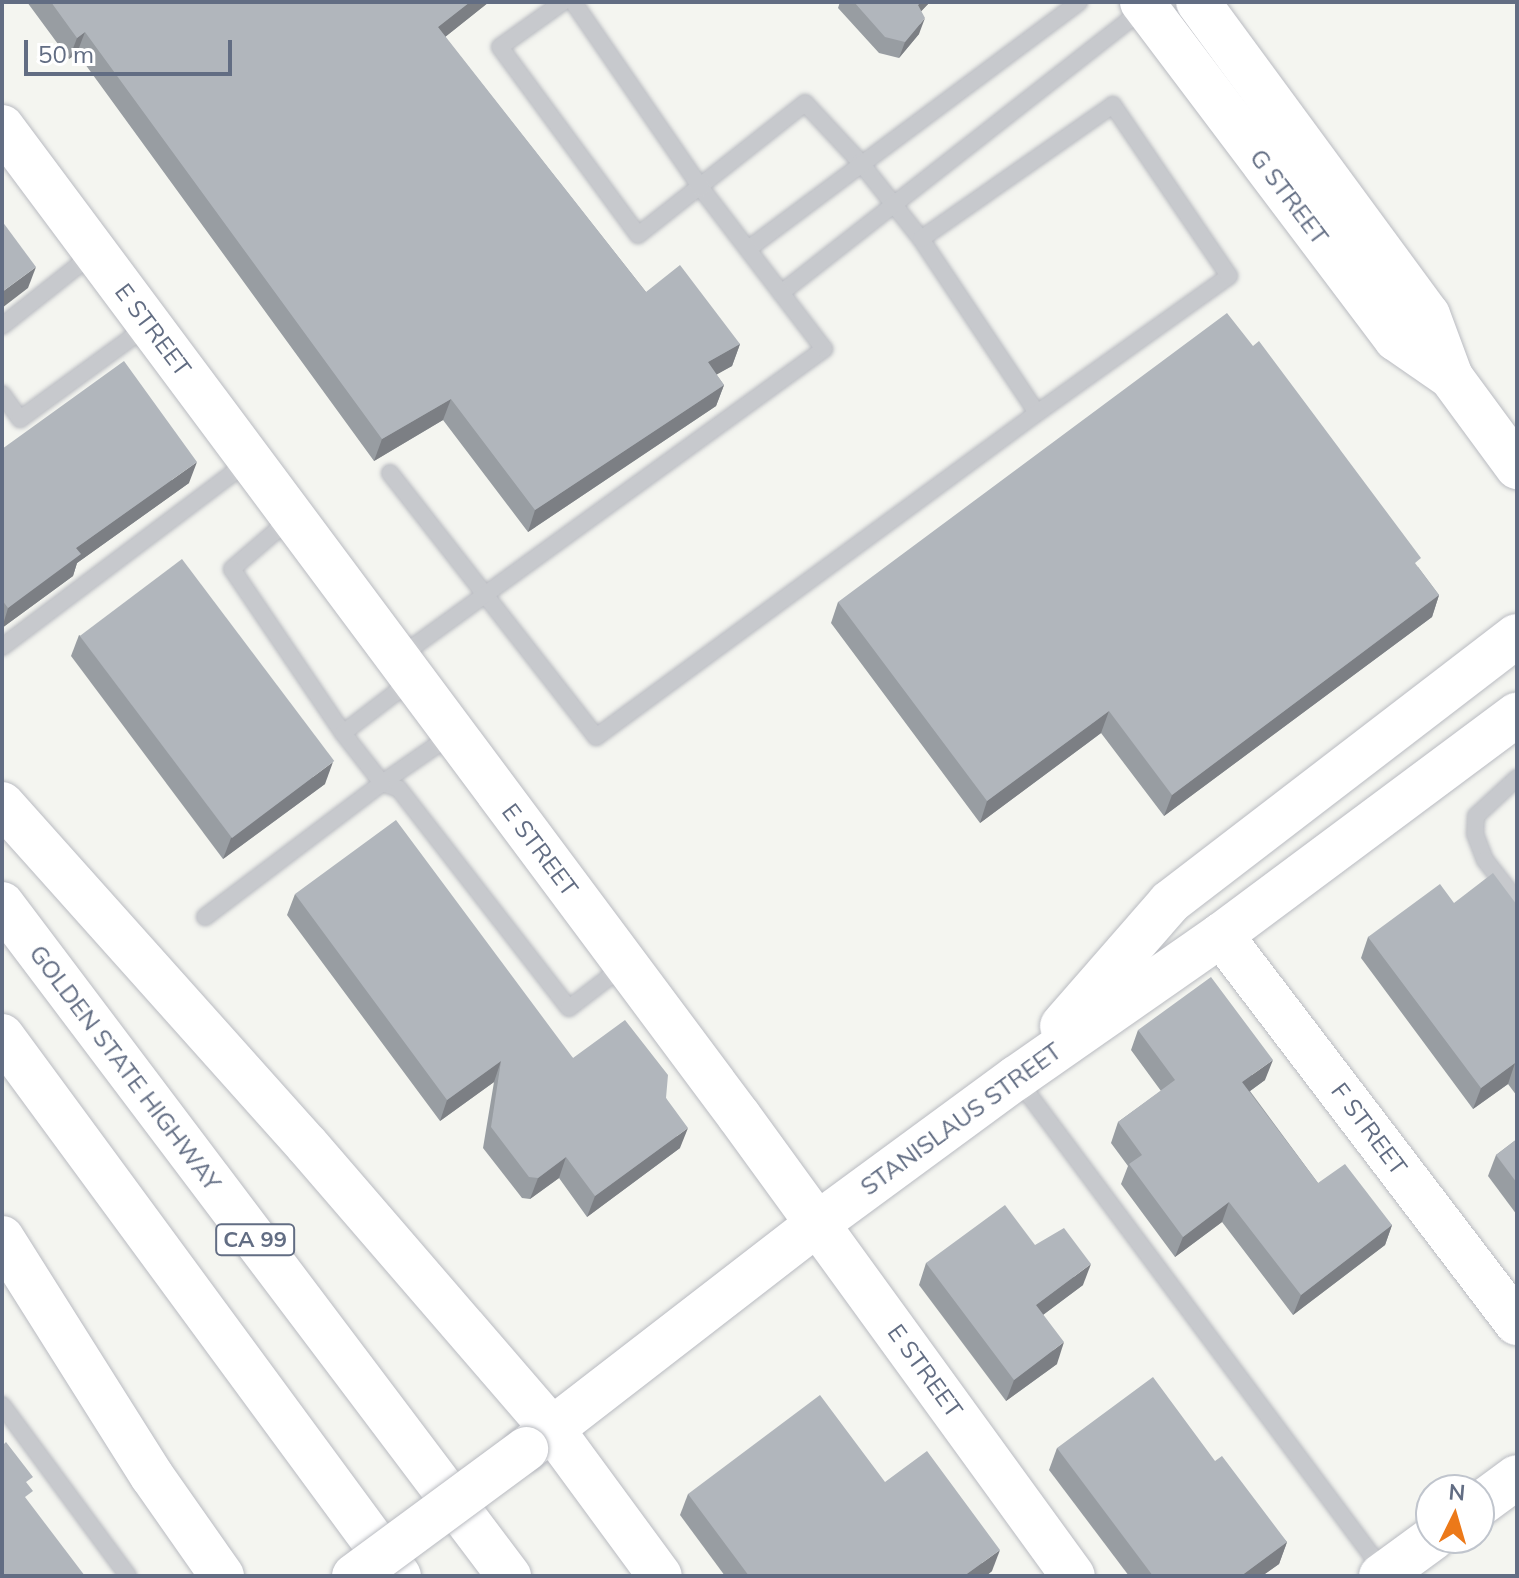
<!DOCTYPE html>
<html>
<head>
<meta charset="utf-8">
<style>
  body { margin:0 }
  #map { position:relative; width:1519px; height:1578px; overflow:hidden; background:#f4f5f0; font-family:Mulish,sans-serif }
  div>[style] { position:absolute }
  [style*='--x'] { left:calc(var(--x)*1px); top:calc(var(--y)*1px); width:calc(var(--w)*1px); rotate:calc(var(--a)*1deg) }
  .roads { filter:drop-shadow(0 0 2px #b9bbc1) drop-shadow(0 0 2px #b9bbc1) }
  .lane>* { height:16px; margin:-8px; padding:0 8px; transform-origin:8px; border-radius:8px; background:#c7c9cd }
  .secondary>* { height:44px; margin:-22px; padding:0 22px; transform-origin:22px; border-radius:22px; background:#fff }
  .primary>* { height:44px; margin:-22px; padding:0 22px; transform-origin:22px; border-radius:22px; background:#fff }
  .highway>* { height:44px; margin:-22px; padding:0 22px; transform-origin:22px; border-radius:22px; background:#fff }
  .bridges { filter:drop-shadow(0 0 2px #b9bbc1) drop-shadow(0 0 2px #b9bbc1) }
  .secondary-bridge>* { height:44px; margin:-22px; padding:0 22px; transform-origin:22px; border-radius:22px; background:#fff }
  .wall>* { inset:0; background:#989da2 }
  .shaded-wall>* { inset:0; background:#7c7f84 }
  .building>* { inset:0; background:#b1b6bc; transform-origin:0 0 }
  span { translate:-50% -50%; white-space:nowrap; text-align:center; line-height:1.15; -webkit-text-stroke:8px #fff; paint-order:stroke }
  .shield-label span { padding:2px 6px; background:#fff; border:2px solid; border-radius:6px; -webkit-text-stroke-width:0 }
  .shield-label { font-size:22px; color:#626d83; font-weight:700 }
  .street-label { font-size:24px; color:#626d83 }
  .frame { position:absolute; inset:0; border:4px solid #626d83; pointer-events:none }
  .north { position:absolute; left:1415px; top:1474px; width:80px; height:80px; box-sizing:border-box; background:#fff; border:2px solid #c0c5cd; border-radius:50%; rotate:5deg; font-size:22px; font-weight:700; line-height:32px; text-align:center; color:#626d83 }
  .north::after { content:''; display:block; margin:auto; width:28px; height:36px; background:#ec7919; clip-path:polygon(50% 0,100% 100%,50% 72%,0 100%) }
  .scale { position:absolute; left:24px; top:40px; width:208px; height:36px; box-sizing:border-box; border:4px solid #626d83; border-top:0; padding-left:10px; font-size:24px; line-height:28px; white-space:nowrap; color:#626d83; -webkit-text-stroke:6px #fff; paint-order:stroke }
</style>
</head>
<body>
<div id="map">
  <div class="roads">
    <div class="lane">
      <div style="--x:563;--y:2;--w:77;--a:144.5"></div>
      <div style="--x:500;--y:47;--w:233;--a:53.7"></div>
      <div style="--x:638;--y:235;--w:213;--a:-38.3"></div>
      <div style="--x:805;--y:103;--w:81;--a:47"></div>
      <div style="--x:860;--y:162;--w:98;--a:51.6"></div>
      <div style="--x:921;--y:239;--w:209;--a:56.3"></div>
      <div style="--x:1037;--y:413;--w:236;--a:-35.5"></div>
      <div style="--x:1229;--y:276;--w:207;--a:-124.2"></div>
      <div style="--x:1113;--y:105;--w:234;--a:145.1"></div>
      <div style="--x:748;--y:249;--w:413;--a:-36.7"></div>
      <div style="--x:781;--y:293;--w:462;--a:-38.1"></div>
      <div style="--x:2;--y:326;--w:117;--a:-38.4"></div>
      <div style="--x:2;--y:394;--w:31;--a:54"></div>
      <div style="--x:20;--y:419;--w:160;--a:-36.1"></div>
      <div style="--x:390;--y:473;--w:335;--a:52"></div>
      <div style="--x:596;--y:737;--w:547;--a:-36.3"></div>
      <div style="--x:291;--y:518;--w:78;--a:139.2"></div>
      <div style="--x:232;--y:569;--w:198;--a:55.9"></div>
      <div style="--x:2;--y:647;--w:311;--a:-37"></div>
      <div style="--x:399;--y:657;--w:525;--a:-35.93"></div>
      <div style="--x:824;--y:349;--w:203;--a:-127.4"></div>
      <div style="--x:701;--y:188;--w:226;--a:-124.5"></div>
      <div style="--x:1517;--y:778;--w:56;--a:137.2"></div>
      <div style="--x:1476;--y:816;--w:18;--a:93"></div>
      <div style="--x:1475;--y:834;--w:28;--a:69"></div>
      <div style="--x:1485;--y:860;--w:52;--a:52"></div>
      <div style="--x:382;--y:783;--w:18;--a:19"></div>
      <div style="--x:399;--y:789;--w:277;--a:52.2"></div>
      <div style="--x:569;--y:1008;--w:71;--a:-37.5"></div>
      <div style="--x:382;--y:783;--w:86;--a:-34.6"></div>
      <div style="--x:205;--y:917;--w:222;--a:-37.1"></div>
      <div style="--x:382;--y:783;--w:63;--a:-128"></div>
      <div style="--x:343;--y:733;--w:87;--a:-37.5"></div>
      <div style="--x:1018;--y:1080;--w:613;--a:53.35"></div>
      <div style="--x:2;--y:1405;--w:212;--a:53.6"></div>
    </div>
    <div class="secondary">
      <div style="--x:1142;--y:2;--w:422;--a:53"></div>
      <div style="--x:1396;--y:339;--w:67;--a:34.6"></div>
      <div style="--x:1198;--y:2;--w:388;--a:53.7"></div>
      <div style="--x:1428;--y:315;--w:66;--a:69.6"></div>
      <div style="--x:1451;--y:377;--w:112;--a:53.7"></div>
      <div style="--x:2;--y:127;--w:1233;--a:53.31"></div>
      <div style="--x:739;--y:1116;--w:568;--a:54.02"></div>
      <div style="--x:1221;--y:935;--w:488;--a:52.7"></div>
      <div style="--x:1062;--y:1026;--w:164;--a:-48.9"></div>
      <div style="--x:1170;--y:902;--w:437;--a:-37.5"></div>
      <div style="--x:526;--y:1449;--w:368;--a:-37.7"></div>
      <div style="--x:817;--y:1224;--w:247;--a:-36.3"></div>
      <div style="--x:1016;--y:1078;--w:250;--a:-34.9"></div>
      <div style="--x:1221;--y:935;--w:369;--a:-36.7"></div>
      <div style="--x:1479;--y:1505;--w:47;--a:-36.4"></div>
      <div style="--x:1381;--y:1576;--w:64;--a:-36.2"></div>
    </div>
    <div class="primary">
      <div style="--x:552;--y:1429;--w:182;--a:53.7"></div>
    </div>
    <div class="highway">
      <div style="--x:2;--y:804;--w:457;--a:48.2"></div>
      <div style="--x:307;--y:1145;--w:375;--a:49.2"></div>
      <div style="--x:2;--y:904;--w:842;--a:52.97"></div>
      <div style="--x:2;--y:1036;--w:670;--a:53.68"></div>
      <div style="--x:2;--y:1238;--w:281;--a:57.8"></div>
      <div style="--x:152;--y:1476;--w:122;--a:55"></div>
    </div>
  </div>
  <div class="bridges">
    <div class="secondary-bridge">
      <div style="--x:354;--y:1576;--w:214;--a:-36.4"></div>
    </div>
  </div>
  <div class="wall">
    <div style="clip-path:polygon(27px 2px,489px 2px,445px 37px,646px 292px,740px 344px,732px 366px,716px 374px,724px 385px,716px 406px,528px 532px,443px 420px,374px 461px,77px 53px,69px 59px)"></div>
    <div style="clip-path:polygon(840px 2px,930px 2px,921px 11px,919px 34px,899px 58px,879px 53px,838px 8px)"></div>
    <div style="clip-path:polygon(2px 449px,189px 483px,77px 563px,73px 576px,2px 628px)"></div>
    <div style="clip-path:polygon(1418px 567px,1439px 595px,1432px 617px,1164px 816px,1101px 733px,980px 823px,831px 623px,838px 602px)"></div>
    <div style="clip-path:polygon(79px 635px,325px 784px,223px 859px,71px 656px)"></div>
    <div style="clip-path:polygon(295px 894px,573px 1058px,666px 1098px,680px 1148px,587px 1217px,559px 1178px,530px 1199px,522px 1198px,483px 1148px,494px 1082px,440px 1121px,287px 915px)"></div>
    <div style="clip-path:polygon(1454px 903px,1517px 905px,1517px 1096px,1508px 1084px,1473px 1109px,1361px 958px,1368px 937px)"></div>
    <div style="clip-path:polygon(1138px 1030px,1265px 1080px,1250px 1091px,1318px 1183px,1392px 1225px,1385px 1245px,1293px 1315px,1222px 1222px,1175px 1257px,1121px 1184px,1128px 1166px,1111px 1143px,1118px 1122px,1161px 1091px,1131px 1050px)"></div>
    <div style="clip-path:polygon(1517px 1139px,1517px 1215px,1488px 1176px,1496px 1155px)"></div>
    <div style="clip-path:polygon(1035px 1245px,1083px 1285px,1043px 1315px,1057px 1364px,1006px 1401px,919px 1285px,926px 1263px)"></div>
    <div style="clip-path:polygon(1057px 1448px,1215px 1461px,1287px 1542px,1279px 1564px,1262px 1576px,1129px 1576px,1049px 1470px)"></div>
    <div style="clip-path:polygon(885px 1482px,992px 1571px,986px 1576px,725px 1576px,680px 1515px,688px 1494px)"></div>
  </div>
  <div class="shaded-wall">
    <div style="clip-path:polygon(470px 2px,489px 2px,430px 49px,438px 27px)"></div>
    <div style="clip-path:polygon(921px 2px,930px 2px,912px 21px,918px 5px)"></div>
    <div style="clip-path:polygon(925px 18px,919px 34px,899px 58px,905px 42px)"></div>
    <div style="clip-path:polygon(85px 32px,77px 53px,69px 59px,77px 38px)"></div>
    <div style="clip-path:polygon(36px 267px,28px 288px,2px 308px,2px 292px)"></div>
    <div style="clip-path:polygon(740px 344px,732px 366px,700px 384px,708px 362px)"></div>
    <div style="clip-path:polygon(724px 385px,716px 406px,528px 532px,535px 510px)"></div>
    <div style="clip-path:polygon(451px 399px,443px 420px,374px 461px,382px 439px)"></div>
    <div style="clip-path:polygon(197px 462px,189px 483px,77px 563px,73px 576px,2px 628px,8px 608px,76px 548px)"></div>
    <div style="clip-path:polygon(1439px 595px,1432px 617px,1164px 816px,1172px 795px)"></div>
    <div style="clip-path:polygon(1109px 711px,1101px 733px,980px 823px,987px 801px)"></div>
    <div style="clip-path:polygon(333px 762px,325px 784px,223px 859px,231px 838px)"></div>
    <div style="clip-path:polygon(1273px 1060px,1265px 1080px,1235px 1102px,1242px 1082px)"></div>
    <div style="clip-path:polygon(501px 1061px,494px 1082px,440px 1121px,447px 1100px)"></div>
    <div style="clip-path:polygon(1515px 1063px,1508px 1084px,1473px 1109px,1481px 1088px)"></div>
    <div style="clip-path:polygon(688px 1128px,680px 1148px,587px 1217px,595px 1196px)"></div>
    <div style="clip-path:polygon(566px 1157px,559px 1178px,530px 1199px,538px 1178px)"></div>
    <div style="clip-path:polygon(1229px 1202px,1222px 1222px,1175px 1257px,1183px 1237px)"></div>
    <div style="clip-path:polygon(1392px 1225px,1385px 1245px,1293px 1315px,1301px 1295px)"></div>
    <div style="clip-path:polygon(1091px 1264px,1083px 1285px,1028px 1326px,1036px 1305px)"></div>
    <div style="clip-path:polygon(1064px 1342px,1057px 1364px,1006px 1401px,1014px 1380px)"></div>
    <div style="clip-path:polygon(1287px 1542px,1279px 1564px,1262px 1576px,1241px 1576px)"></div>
    <div style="clip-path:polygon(1000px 1550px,992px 1571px,986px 1576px,964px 1576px)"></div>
  </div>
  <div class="building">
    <div style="clip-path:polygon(51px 2px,470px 2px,438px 27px,646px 292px,680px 265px,740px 344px,708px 362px,724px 385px,535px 510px,451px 399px,382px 439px,85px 32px,77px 38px)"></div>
    <div style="clip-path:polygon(854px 2px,921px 2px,918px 5px,925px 18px,905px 42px,885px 37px)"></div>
    <div style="clip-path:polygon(2px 221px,36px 267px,2px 292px)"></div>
    <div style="clip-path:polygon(1227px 313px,1253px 346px,1259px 341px,1421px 558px,1415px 563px,1439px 595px,1172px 795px,1109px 711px,987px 801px,838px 602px)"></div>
    <div style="clip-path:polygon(124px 361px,197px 462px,76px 548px,81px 554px,8px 608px,2px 600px,2px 449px)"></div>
    <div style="left:182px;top:559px;width:253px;height:128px;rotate:53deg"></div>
    <div style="clip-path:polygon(396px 820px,573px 1058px,625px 1020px,668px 1075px,666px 1098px,688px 1128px,595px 1196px,566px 1157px,538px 1178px,529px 1177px,491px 1127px,501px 1061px,447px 1100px,295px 894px)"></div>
    <div style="clip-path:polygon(1493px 873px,1517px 905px,1517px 1065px,1515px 1063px,1481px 1088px,1368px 937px,1440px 884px,1454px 903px)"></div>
    <div style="clip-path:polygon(1211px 977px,1273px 1060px,1242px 1082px,1318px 1183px,1345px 1164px,1392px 1225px,1301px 1295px,1229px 1202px,1183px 1237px,1129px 1164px,1142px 1155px,1118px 1122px,1175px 1080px,1138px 1030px)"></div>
    <div style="clip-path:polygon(1517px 1139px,1517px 1183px,1496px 1155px)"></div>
    <div style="clip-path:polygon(1005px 1205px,1035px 1245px,1064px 1228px,1091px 1264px,1036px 1305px,1064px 1342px,1014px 1380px,926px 1263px)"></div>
    <div style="clip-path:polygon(1153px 1377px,1215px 1461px,1222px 1456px,1287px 1542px,1241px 1576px,1153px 1576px,1057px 1448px)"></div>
    <div style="clip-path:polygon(820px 1395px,885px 1482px,927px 1451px,1000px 1550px,964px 1576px,749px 1576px,688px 1494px)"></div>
    <div style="clip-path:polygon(6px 1442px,33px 1477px,26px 1482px,33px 1491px,25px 1497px,85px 1576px,2px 1576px,2px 1446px)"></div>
  </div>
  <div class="shield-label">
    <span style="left:255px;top:1240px">CA 99</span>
  </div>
  <div class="street-label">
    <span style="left:1289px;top:197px;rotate:53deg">G STREET</span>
    <span style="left:153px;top:330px;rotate:53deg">E STREET</span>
    <span style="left:540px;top:850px;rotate:53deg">E STREET</span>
    <span style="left:125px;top:1068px;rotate:53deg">GOLDEN STATE HIGHWAY</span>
    <span style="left:961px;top:1119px;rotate:-36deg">STANISLAUS STREET</span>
    <span style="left:1369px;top:1129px;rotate:53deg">F STREET</span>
    <span style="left:925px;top:1371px;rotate:54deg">E STREET</span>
  </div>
  <div class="frame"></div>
  <div class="north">N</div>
  <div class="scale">50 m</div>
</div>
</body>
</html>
